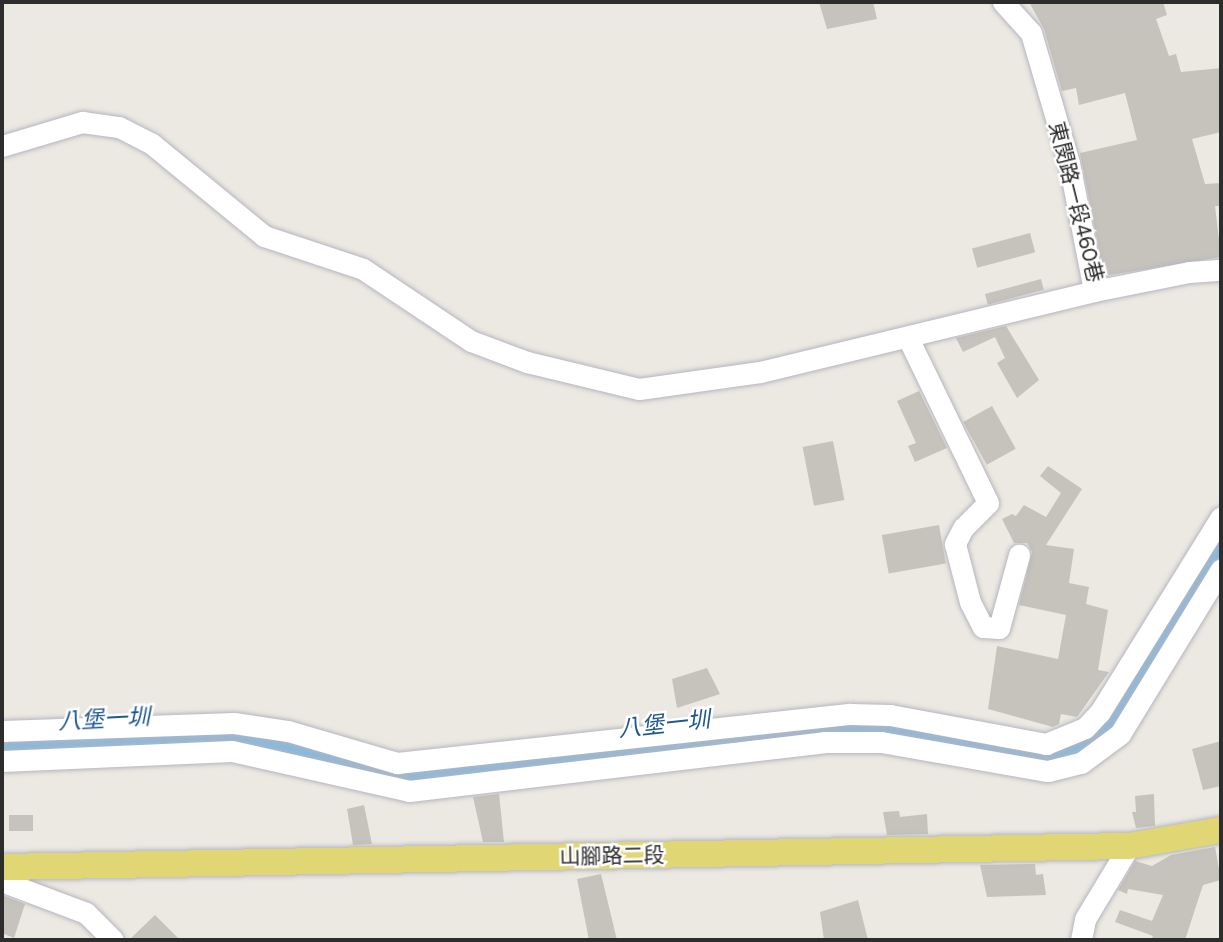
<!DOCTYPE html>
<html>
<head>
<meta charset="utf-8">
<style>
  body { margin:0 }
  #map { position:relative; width:1223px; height:942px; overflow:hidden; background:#ece9e2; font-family:Figtree,"Noto Sans TC",sans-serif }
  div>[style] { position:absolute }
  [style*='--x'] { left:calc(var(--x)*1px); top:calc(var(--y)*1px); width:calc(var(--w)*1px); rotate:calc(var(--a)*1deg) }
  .canal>* { height:16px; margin:-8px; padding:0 8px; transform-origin:8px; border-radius:8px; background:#83bae0 }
  .building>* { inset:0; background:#c6c3bc; transform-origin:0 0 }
  .roads { filter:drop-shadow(0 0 2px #b5b5bf) drop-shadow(0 0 2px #b5b5bf) }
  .minor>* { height:21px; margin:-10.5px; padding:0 10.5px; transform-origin:10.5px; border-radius:10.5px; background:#fff }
  .major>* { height:26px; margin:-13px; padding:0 13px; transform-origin:13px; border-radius:13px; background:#e0d673 }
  span { translate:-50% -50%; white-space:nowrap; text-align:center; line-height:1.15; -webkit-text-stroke:5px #fff; paint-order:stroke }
  .street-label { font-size:21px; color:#2d2d2d }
  .water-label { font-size:23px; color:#1f588f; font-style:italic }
  .frame { position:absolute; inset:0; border:4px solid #2d2d2d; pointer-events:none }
</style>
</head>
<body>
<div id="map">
  <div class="canal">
    <div style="--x:2;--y:747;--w:216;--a:-3.2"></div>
    <div style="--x:218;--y:735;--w:85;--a:9.5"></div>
    <div style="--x:302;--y:749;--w:106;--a:14.2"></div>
    <div style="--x:405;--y:775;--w:452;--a:-6.1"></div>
    <div style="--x:854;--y:727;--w:188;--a:8.6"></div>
    <div style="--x:1040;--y:755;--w:27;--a:-6"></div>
    <div style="--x:1067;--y:752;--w:35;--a:-27"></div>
    <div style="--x:1098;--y:736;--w:39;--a:-50"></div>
    <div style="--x:1123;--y:706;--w:194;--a:-59.6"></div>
  </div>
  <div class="building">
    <div style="clip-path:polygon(819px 2px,873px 2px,877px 19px,827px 29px)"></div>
    <div style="clip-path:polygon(1029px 2px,1163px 2px,1167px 15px,1156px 19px,1169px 56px,1176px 54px,1181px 72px,1221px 68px,1221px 132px,1192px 139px,1205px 184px,1221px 183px,1221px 206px,1215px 206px,1221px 257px,1104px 276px,1080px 153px,1137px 140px,1125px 93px,1079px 105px,1076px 88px,1062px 91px,1044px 29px)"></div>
    <div style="left:1030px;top:233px;width:20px;height:60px;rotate:75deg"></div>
    <div style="left:1041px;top:279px;width:11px;height:58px;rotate:75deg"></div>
    <div style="clip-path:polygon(1006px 326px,1039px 380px,1017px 398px,997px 363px,1005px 358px,995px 337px,963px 352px,956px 338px)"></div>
    <div style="clip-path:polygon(919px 391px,947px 448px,915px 462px,908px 446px,916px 443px,897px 401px)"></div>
    <div style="left:992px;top:406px;width:49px;height:33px;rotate:61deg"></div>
    <div style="left:833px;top:441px;width:60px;height:31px;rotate:79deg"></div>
    <div style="clip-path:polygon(1048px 466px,1082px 489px,1046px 545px,1074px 549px,1069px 583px,1089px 587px,1086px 604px,1108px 610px,1098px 670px,1109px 672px,1077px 717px,1061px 714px,1059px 724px,1053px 727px,988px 709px,997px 646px,1058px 659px,1066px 615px,1019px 605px,1032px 552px,1027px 543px,1014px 543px,1002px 519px,1012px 514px,1016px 516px,1024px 505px,1046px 517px,1061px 493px,1040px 476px)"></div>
    <div style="left:939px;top:525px;width:39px;height:58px;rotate:80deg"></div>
    <div style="clip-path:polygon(707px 668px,720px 694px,677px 708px,672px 679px)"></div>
    <div style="clip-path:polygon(1221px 741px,1221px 786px,1203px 790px,1192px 749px)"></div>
    <div style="clip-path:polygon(499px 794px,504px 842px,483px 842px,473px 797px)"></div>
    <div style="clip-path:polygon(1154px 794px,1155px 826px,1136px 828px,1132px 812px,1136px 812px,1135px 796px)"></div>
    <div style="clip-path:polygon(364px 805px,372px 844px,353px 845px,347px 809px)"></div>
    <div style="clip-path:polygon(899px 811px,900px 817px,927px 814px,928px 834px,887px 835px,883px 812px)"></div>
    <div style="left:9px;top:815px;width:24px;height:16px"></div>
    <div style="clip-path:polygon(1215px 847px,1221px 880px,1203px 885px,1185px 940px,1151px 940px,1153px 936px,1115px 922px,1120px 910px,1152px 921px,1163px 895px,1128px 889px,1127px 894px,1118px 890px,1135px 861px,1152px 866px,1171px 855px)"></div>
    <div style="clip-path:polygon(1035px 864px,1036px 875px,1043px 874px,1046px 895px,987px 897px,980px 865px)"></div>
    <div style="clip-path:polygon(601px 874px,617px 940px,589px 940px,577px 879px)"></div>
    <div style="clip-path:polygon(2px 895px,25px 904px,14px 938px,2px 933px)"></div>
    <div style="clip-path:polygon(858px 900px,868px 940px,824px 940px,820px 912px)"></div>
    <div style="clip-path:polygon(155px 915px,180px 940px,129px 940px)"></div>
  </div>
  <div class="roads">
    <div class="minor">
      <div style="--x:1003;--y:2;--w:42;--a:47.9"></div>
      <div style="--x:1031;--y:33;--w:135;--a:73.7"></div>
      <div style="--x:1069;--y:163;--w:130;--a:78.9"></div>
      <div style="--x:1094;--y:291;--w:97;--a:-11.3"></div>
      <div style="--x:1189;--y:272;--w:32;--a:-4"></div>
      <div style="--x:2;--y:146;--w:84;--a:-16.7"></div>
      <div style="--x:82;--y:122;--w:37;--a:8"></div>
      <div style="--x:119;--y:127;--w:37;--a:27"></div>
      <div style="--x:152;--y:144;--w:145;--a:39.4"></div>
      <div style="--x:264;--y:236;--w:104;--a:18.4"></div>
      <div style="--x:363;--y:269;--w:130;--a:33.7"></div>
      <div style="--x:471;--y:341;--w:60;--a:20.6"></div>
      <div style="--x:527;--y:362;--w:115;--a:13.6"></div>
      <div style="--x:639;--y:389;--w:122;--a:-8"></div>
      <div style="--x:760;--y:372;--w:344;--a:-13.6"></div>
      <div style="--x:909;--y:340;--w:181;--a:64.1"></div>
      <div style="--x:988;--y:503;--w:35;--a:135"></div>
      <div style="--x:963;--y:528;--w:18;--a:117"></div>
      <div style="--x:955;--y:544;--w:60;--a:75.5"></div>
      <div style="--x:970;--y:602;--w:28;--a:63"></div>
      <div style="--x:983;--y:627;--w:16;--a:4"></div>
      <div style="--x:999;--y:628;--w:76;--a:-74.7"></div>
      <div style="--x:2;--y:731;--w:232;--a:-2"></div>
      <div style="--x:234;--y:723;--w:55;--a:8.4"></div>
      <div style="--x:288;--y:731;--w:114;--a:16.4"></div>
      <div style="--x:397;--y:763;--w:456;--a:-6.2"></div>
      <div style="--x:850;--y:714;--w:40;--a:1.4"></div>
      <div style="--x:890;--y:715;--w:159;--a:10.5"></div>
      <div style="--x:1046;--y:744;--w:42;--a:-22.3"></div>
      <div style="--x:1085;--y:728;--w:22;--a:-47"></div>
      <div style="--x:1100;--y:712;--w:229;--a:-58.2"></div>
      <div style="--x:2;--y:761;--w:230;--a:-2.5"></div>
      <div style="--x:232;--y:751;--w:181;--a:12.7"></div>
      <div style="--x:409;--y:791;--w:418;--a:-6.7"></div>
      <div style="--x:824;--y:742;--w:57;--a:0"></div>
      <div style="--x:881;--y:742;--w:169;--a:9.9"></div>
      <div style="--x:1048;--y:771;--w:34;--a:-14"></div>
      <div style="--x:1081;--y:763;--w:49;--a:-36.6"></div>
      <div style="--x:1120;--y:734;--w:193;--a:-58.5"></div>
      <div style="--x:2;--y:868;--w:17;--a:66"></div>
      <div style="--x:9;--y:884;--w:82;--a:20.6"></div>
      <div style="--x:86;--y:913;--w:38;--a:45"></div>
      <div style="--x:1081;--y:940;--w:21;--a:-79"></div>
      <div style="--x:1085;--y:919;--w:85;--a:-58.9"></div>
    </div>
    <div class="major">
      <div style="--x:2;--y:867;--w:1127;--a:-1.07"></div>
      <div style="--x:1129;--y:846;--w:93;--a:-9.9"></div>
    </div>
  </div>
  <div class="street-label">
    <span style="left:1076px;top:202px;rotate:76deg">東閔路一段460巷</span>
    <span style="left:612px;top:856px;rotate:-1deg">山腳路二段</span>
  </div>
  <div class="water-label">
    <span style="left:104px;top:719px;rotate:-3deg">八堡一圳</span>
    <span style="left:664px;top:724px;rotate:-6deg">八堡一圳</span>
  </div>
  <div class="frame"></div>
</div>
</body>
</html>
